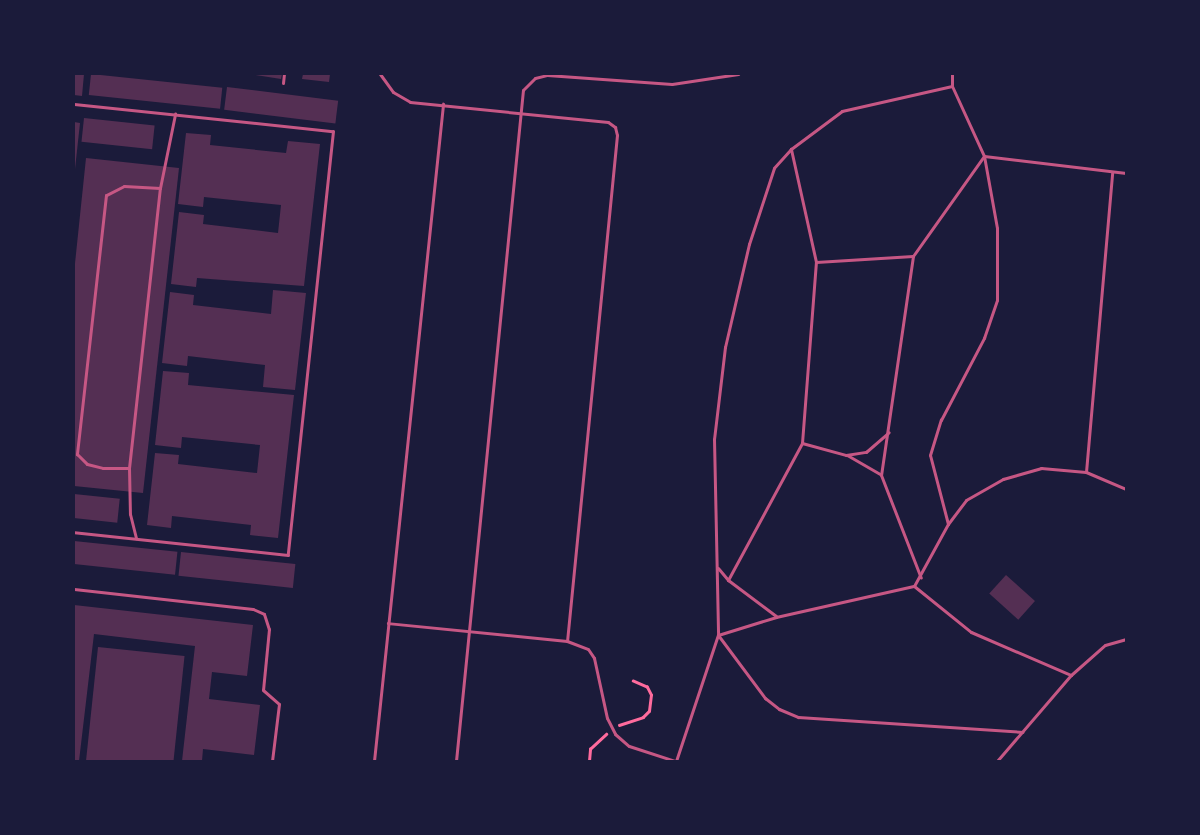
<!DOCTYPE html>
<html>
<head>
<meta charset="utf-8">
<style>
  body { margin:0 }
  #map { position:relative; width:1200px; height:835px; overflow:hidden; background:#1b1b3a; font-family:"Noto Sans",sans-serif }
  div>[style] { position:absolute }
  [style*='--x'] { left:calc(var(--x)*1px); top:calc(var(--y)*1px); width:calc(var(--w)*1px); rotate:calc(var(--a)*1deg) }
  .building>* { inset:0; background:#542f53; transform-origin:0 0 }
  .path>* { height:2.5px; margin:-1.25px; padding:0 1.25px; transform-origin:1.25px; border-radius:1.25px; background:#ff6b9d }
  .service>* { height:3px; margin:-1.5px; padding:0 1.5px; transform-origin:1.5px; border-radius:1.5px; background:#c65784 }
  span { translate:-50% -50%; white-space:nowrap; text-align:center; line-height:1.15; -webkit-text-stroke:4.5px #1b1b3a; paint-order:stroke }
  .frame { position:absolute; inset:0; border:75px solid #1b1b3a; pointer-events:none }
</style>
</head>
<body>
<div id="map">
  <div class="building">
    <div style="clip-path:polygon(74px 74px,84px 74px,82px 96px,74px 95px)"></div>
    <div style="left:91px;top:74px;width:132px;height:21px;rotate:6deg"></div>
    <div style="clip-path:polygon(249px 74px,282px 74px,281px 79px)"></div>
    <div style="clip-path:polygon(303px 74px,330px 74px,329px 82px,302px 79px)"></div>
    <div style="left:227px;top:87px;width:112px;height:23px;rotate:7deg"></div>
    <div style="left:84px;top:118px;width:71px;height:24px;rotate:6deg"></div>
    <div style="clip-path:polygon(74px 122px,80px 123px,75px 169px,74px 168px)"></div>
    <div style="clip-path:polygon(186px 133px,211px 135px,210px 145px,286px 153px,288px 141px,320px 144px,304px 286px,197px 278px,196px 287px,171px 284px,179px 212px,204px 215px,203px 224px,278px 233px,281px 205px,204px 197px,203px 207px,178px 204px)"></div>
    <div style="clip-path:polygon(86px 158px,179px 168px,143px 493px,74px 486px,74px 273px)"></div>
    <div style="clip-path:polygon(273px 290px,306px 293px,295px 390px,263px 387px,265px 365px,188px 356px,187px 366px,162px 363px,170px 292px,194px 295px,193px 305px,271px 314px)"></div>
    <div style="clip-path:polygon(163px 371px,189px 373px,188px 385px,294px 395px,278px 538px,250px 535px,251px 525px,172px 516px,171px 528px,147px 525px,155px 453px,179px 455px,178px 464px,257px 473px,260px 445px,182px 437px,181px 448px,155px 445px)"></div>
    <div style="left:74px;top:494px;width:46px;height:24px;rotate:6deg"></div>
    <div style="left:74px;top:541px;width:104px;height:23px;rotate:6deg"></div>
    <div style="left:181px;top:552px;width:115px;height:24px;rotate:6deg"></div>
    <div style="left:1006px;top:575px;width:39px;height:25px;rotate:42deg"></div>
    <div style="clip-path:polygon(74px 605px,253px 625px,247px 676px,212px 672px,209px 699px,260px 705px,254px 755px,203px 749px,202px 761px,182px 761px,195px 646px,94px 634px,79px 761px,74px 761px)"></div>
    <div style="left:98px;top:647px;width:87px;height:115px;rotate:6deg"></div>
  </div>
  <div class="path">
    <div style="--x:619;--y:725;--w:25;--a:-18"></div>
    <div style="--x:643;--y:717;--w:8;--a:-45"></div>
    <div style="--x:649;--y:711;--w:16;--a:-83"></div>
    <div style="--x:651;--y:695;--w:9;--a:-117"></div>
    <div style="--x:647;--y:687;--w:15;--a:-157"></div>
    <div style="--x:589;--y:761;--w:12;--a:-85"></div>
    <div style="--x:590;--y:749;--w:22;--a:-43"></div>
  </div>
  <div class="service">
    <div style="--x:380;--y:74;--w:22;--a:54"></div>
    <div style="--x:393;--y:92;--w:20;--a:30"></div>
    <div style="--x:410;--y:102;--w:199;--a:5.8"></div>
    <div style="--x:608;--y:122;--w:9;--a:36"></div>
    <div style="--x:615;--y:127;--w:8;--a:76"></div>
    <div style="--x:617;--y:135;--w:508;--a:95.64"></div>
    <div style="--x:567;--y:641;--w:180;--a:-174.3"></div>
    <div style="--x:952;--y:74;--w:12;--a:90"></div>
    <div style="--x:952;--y:86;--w:77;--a:65.4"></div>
    <div style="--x:984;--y:156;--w:143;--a:6.8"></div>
    <div style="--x:283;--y:83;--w:9;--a:-84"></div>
    <div style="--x:952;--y:86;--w:113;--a:167.2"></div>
    <div style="--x:842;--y:111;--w:64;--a:143.3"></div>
    <div style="--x:791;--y:149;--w:25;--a:132"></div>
    <div style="--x:774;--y:168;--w:80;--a:108.2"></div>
    <div style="--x:749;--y:244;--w:106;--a:103.1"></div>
    <div style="--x:725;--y:347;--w:93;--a:96.8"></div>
    <div style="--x:714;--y:439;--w:196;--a:88.8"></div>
    <div style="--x:718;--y:635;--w:79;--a:53.3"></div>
    <div style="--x:765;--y:698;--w:18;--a:38"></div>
    <div style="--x:779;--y:709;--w:21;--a:23"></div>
    <div style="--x:798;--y:717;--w:225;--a:3.8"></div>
    <div style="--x:74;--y:104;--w:260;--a:6"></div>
    <div style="--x:333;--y:131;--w:426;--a:96.1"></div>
    <div style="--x:288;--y:555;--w:215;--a:-173.9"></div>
    <div style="--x:160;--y:188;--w:36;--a:-177"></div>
    <div style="--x:124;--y:186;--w:20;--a:153"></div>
    <div style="--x:106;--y:195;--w:261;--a:96.4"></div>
    <div style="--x:77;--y:454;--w:14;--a:45"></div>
    <div style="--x:87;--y:464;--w:16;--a:14"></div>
    <div style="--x:103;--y:468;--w:26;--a:0"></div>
    <div style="--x:129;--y:468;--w:282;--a:-83.7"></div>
    <div style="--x:160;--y:188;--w:76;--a:-78.5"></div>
    <div style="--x:913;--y:256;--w:221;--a:98.3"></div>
    <div style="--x:881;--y:475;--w:110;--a:68.8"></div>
    <div style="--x:816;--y:262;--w:97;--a:-3.5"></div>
    <div style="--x:913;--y:256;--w:123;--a:-54.6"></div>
    <div style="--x:802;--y:443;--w:46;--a:15.3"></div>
    <div style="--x:846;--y:455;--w:20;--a:-9"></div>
    <div style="--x:866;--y:452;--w:30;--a:-41"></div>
    <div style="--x:847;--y:455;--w:39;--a:30"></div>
    <div style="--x:129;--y:468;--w:46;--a:88.8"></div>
    <div style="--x:130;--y:514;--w:25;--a:76"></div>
    <div style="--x:1086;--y:472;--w:301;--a:-85"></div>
    <div style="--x:948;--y:524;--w:71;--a:-104.6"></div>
    <div style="--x:930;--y:455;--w:37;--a:-73"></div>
    <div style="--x:941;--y:420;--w:93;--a:-62.3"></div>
    <div style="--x:984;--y:338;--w:40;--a:-71.1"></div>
    <div style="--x:997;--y:300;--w:72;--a:-90"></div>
    <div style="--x:997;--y:228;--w:73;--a:-100.2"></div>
    <div style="--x:718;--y:568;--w:16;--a:50"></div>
    <div style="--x:728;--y:580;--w:60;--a:36.9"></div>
    <div style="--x:728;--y:580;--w:156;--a:-61.6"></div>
    <div style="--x:802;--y:443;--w:182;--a:-85.6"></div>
    <div style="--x:816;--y:262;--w:116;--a:-102.5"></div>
    <div style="--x:914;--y:586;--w:73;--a:38.9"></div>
    <div style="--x:971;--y:632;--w:109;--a:23.3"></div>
    <div style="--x:74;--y:589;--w:180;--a:6.4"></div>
    <div style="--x:253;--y:609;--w:12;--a:24"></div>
    <div style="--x:264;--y:614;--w:16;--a:72"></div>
    <div style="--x:269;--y:629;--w:61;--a:95.6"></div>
    <div style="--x:263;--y:690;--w:21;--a:41"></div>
    <div style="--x:279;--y:704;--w:57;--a:97"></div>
    <div style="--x:567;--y:641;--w:22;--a:21"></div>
    <div style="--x:588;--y:649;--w:11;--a:56"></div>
    <div style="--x:594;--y:658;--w:61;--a:77.8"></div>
    <div style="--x:607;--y:718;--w:18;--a:63"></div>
    <div style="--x:615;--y:734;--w:18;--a:41"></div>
    <div style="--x:629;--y:746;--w:48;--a:18.1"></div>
    <div style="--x:374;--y:761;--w:661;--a:-84"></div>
    <div style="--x:456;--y:761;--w:674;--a:-84.3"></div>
    <div style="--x:523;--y:90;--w:17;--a:-45"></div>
    <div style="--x:535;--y:78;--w:12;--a:-14"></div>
    <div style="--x:547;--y:75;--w:125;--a:4.1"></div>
    <div style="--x:672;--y:84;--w:67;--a:-8.6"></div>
    <div style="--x:676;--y:761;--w:133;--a:-71.6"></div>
    <div style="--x:718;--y:635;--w:61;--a:-17.2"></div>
    <div style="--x:776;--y:617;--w:141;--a:-12.7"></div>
    <div style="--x:914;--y:586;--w:71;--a:-61.3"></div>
    <div style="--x:948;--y:524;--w:30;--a:-53"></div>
    <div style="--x:966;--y:500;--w:43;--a:-29.6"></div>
    <div style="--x:1003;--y:479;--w:40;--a:-16"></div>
    <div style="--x:1041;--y:468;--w:45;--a:5.1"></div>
    <div style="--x:1086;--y:472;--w:43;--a:23"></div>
    <div style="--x:997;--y:761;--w:113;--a:-49.3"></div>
    <div style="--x:1071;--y:675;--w:45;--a:-41.4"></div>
    <div style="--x:1105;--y:645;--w:22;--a:-16"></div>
  </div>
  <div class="frame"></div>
</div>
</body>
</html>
